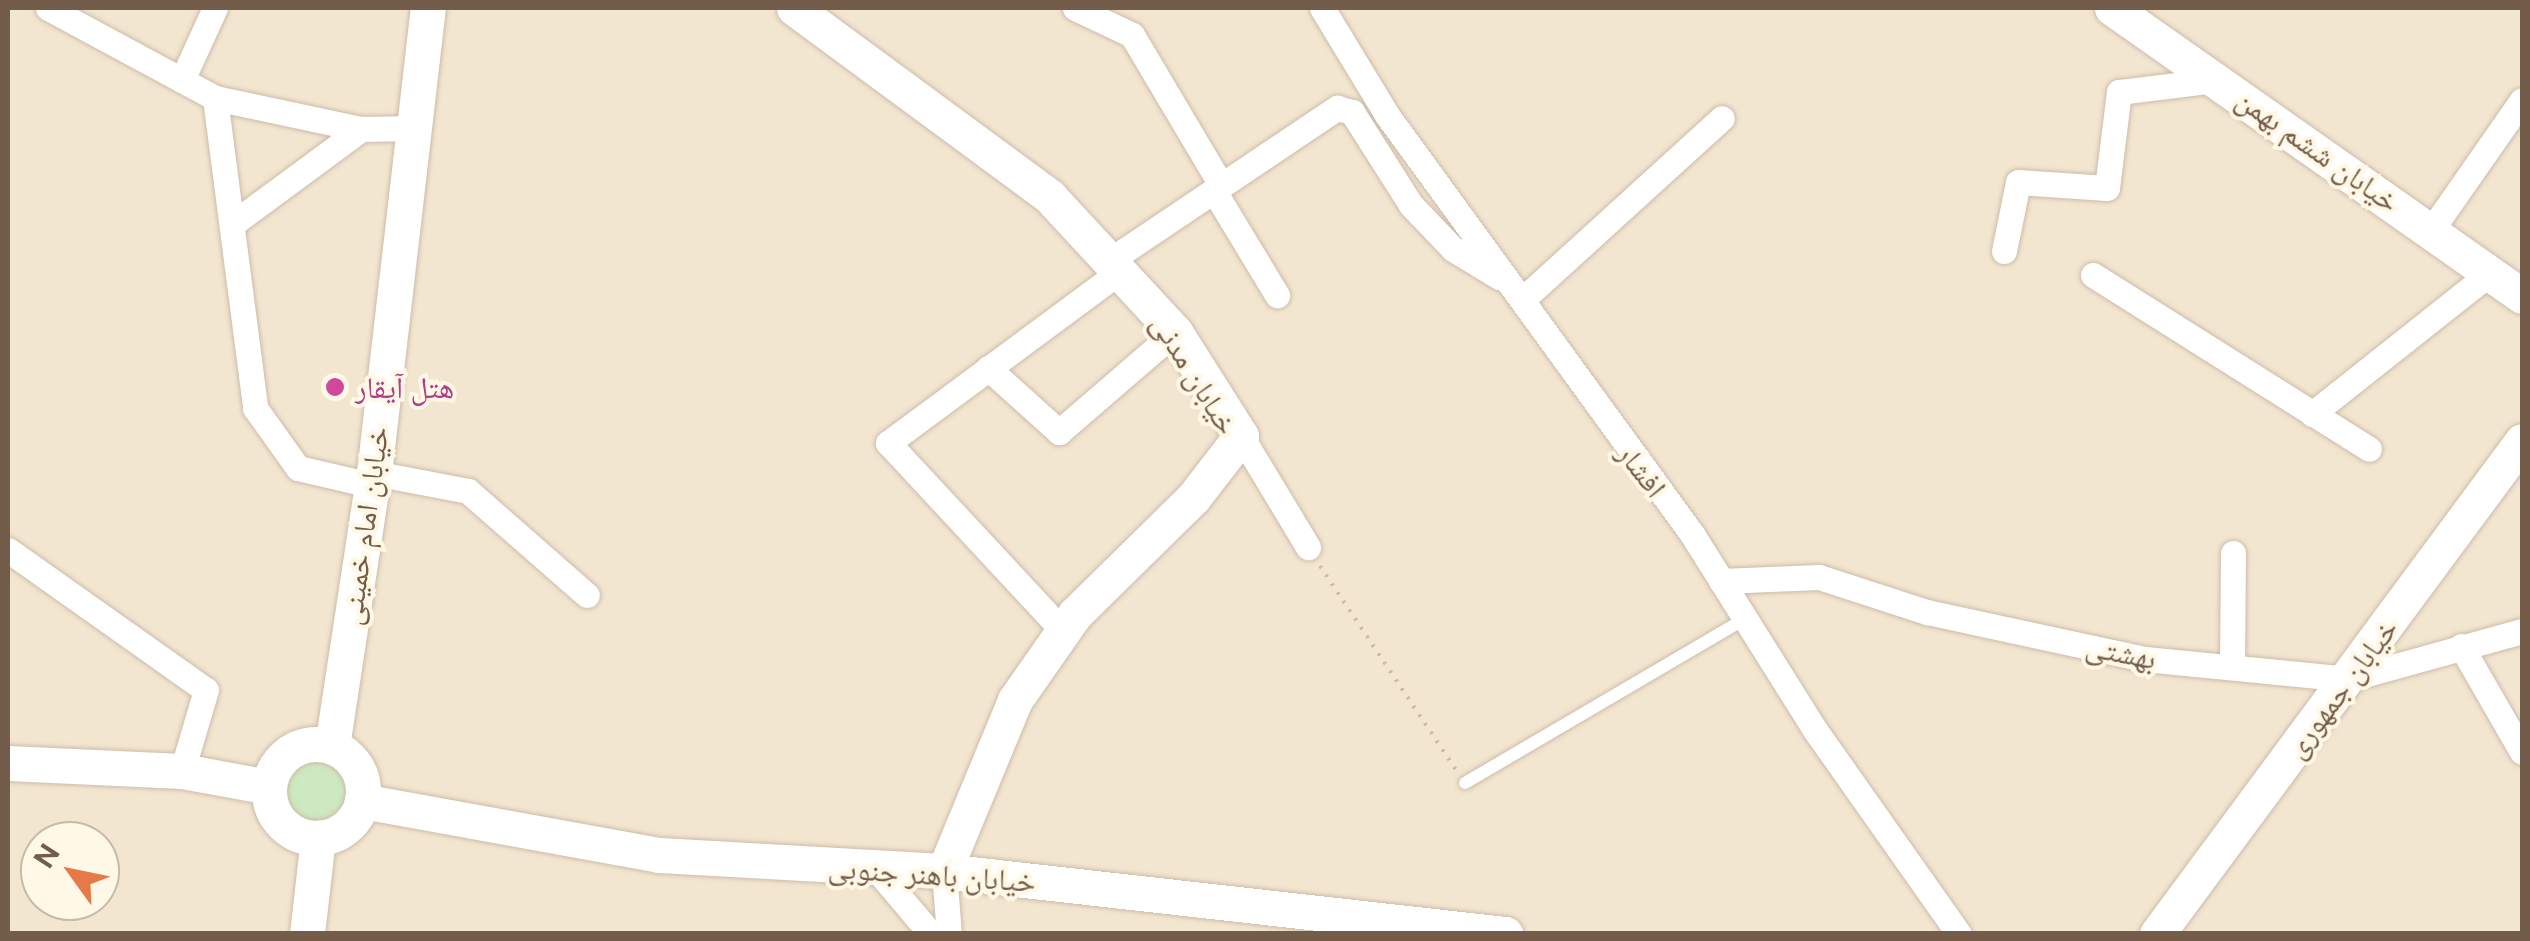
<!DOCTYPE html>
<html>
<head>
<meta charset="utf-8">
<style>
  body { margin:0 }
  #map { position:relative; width:2530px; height:941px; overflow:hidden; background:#fcf4e1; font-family:"Public Sans","Noto Naskh Arabic",sans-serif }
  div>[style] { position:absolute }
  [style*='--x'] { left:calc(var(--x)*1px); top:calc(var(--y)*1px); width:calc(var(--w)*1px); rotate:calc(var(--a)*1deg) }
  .residential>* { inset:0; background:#f3e6d0 }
  .green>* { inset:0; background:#cde9c1 }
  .round { border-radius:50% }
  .path>* { height:4px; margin-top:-2px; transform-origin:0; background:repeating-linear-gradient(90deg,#d5b89d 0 2.5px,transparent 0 10.5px) }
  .roads { filter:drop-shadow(0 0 2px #cdbca9) drop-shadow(0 0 2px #cdbca9) }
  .lane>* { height:12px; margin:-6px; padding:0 6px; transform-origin:6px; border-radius:6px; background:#fff }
  .street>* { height:25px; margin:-12.5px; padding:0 12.5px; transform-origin:12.5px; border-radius:12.5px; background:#fff }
  .secondary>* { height:35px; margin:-17.5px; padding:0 17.5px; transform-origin:17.5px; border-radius:17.5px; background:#fff }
  .secondary>.ring { margin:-17.5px; padding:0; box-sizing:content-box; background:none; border:35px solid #fff; border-radius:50% }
  .dots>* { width:28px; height:28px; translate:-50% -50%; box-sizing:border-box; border:5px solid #fff8e7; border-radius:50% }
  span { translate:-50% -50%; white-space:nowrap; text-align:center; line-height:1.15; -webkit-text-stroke:8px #fff8e7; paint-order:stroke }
  .street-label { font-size:30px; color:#735c49 }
  .hotel-label { font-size:30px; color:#b23c85 }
  .left { translate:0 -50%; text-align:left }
  .frame { position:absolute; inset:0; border:10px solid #735c49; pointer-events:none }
  .north { position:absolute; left:20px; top:821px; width:100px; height:100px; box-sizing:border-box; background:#fff8e7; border:2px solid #c7baa8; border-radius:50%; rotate:303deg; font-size:28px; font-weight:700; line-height:40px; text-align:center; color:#735c49 }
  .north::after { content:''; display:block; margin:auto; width:35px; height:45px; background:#e57948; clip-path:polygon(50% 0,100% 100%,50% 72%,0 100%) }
</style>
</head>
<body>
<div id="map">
  <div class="residential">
    <div style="clip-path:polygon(evenodd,8px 8px,2522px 8px,2522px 933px,8px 933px,8px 8px,40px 841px,100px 841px,100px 901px,40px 901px,40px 841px)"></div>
  </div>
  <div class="green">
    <div class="round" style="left:282px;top:757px;width:68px;height:68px"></div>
  </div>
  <div class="path">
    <div style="--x:1320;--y:566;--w:245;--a:56.3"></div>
  </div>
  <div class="roads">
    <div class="lane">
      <div style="--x:1465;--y:783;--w:324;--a:-30.4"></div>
    </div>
    <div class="street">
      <div style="--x:48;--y:8;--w:190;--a:28.3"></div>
      <div style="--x:215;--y:98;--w:149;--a:12"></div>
      <div style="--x:361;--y:129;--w:53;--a:-1.1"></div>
      <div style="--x:1075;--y:8;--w:63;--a:25.3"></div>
      <div style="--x:1132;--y:35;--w:174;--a:59.3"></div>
      <div style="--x:1322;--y:8;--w:125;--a:58.7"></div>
      <div style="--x:1387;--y:115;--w:518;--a:53.95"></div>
      <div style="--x:1692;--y:534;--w:231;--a:57.9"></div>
      <div style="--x:1815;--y:730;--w:250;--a:54.8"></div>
      <div style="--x:182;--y:80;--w:79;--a:-65.4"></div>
      <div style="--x:215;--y:98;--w:313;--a:82.6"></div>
      <div style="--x:255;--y:408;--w:74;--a:54.4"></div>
      <div style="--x:298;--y:468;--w:75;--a:13.1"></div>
      <div style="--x:1214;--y:191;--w:122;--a:58.8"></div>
      <div style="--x:235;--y:222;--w:157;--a:-36.4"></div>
      <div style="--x:2432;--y:229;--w:157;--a:-55.1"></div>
      <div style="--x:2004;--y:251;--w:70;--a:-78.5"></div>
      <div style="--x:2018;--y:182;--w:89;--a:3.9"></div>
      <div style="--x:2107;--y:188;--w:97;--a:-82.9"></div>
      <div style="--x:2119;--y:92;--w:98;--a:-7.1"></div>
      <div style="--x:1109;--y:261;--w:275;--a:-33.9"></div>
      <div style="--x:1337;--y:108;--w:16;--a:15"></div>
      <div style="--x:1352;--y:112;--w:110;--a:57.6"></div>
      <div style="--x:1411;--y:205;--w:61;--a:46.3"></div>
      <div style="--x:1453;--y:249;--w:54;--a:31.3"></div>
      <div style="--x:2093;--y:275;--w:326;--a:32.2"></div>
      <div style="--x:1522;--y:300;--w:270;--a:-42.3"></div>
      <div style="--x:988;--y:368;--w:96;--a:42"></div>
      <div style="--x:1059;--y:432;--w:153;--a:-40.8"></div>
      <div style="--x:2312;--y:414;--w:228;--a:-38.4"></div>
      <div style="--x:1241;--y:436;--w:130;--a:58.9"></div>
      <div style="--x:374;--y:473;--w:96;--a:10.8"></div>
      <div style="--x:468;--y:491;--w:158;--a:41.2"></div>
      <div style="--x:8;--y:550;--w:242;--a:35.3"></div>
      <div style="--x:206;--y:690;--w:84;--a:106.5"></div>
      <div style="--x:1721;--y:581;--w:98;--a:-2.3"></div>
      <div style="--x:1819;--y:577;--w:114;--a:18"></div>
      <div style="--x:1927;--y:612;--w:223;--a:12.2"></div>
      <div style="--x:2145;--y:659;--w:205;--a:5.6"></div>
      <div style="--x:2349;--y:679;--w:180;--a:-15.5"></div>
      <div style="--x:1063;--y:631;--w:257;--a:-132.9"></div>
      <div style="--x:888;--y:443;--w:287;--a:-36.5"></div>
      <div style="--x:2461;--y:646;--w:122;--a:60.1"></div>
      <div style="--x:2232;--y:667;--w:114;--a:-89.5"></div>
      <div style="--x:876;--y:869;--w:85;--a:49.8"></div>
      <div style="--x:944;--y:871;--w:63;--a:85.5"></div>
    </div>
    <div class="secondary">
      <div style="--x:794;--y:8;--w:318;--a:36.4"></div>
      <div style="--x:1050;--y:197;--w:184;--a:47.2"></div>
      <div style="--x:1175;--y:332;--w:123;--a:57.6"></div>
      <div style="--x:1241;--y:436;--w:78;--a:127.7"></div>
      <div style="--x:1193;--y:498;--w:165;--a:135.5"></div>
      <div style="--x:1075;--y:614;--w:105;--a:124.9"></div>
      <div style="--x:1015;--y:700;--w:185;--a:112.5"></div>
      <div style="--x:2112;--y:8;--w:501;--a:35.09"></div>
      <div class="ring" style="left:269px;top:744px;width:59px;height:59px"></div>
      <div style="--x:332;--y:746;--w:276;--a:-81.3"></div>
      <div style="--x:374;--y:473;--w:468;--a:-83.4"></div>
      <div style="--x:8;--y:763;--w:174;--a:2.6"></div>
      <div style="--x:182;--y:771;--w:88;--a:10.4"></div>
      <div style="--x:362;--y:801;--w:302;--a:10.3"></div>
      <div style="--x:659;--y:855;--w:285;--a:3.2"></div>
      <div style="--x:944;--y:871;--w:565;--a:6.41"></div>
      <div style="--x:307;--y:934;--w:97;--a:-83.5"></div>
      <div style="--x:2157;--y:934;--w:613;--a:-53.49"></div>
    </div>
  </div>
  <div class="dots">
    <div style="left:335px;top:387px;background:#d1479c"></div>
  </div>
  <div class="street-label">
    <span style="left:2318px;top:150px;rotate:35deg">خیابان ششم بهمن</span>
    <span style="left:1195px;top:374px;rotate:58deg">خیابان مدنی</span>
    <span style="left:1642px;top:470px;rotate:52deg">افشار</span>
    <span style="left:364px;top:526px;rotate:-82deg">خیابان امام خمینی</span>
    <span style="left:2121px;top:652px;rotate:11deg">بهشتی</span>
    <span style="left:2341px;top:688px;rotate:-53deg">خیابان جمهوری</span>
    <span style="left:932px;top:874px;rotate:4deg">خیابان باهنر جنوبی</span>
  </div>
  <div class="hotel-label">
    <span class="left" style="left:355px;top:387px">هتل آیقار</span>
  </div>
  <div class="frame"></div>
  <div class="north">N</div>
</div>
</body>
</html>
